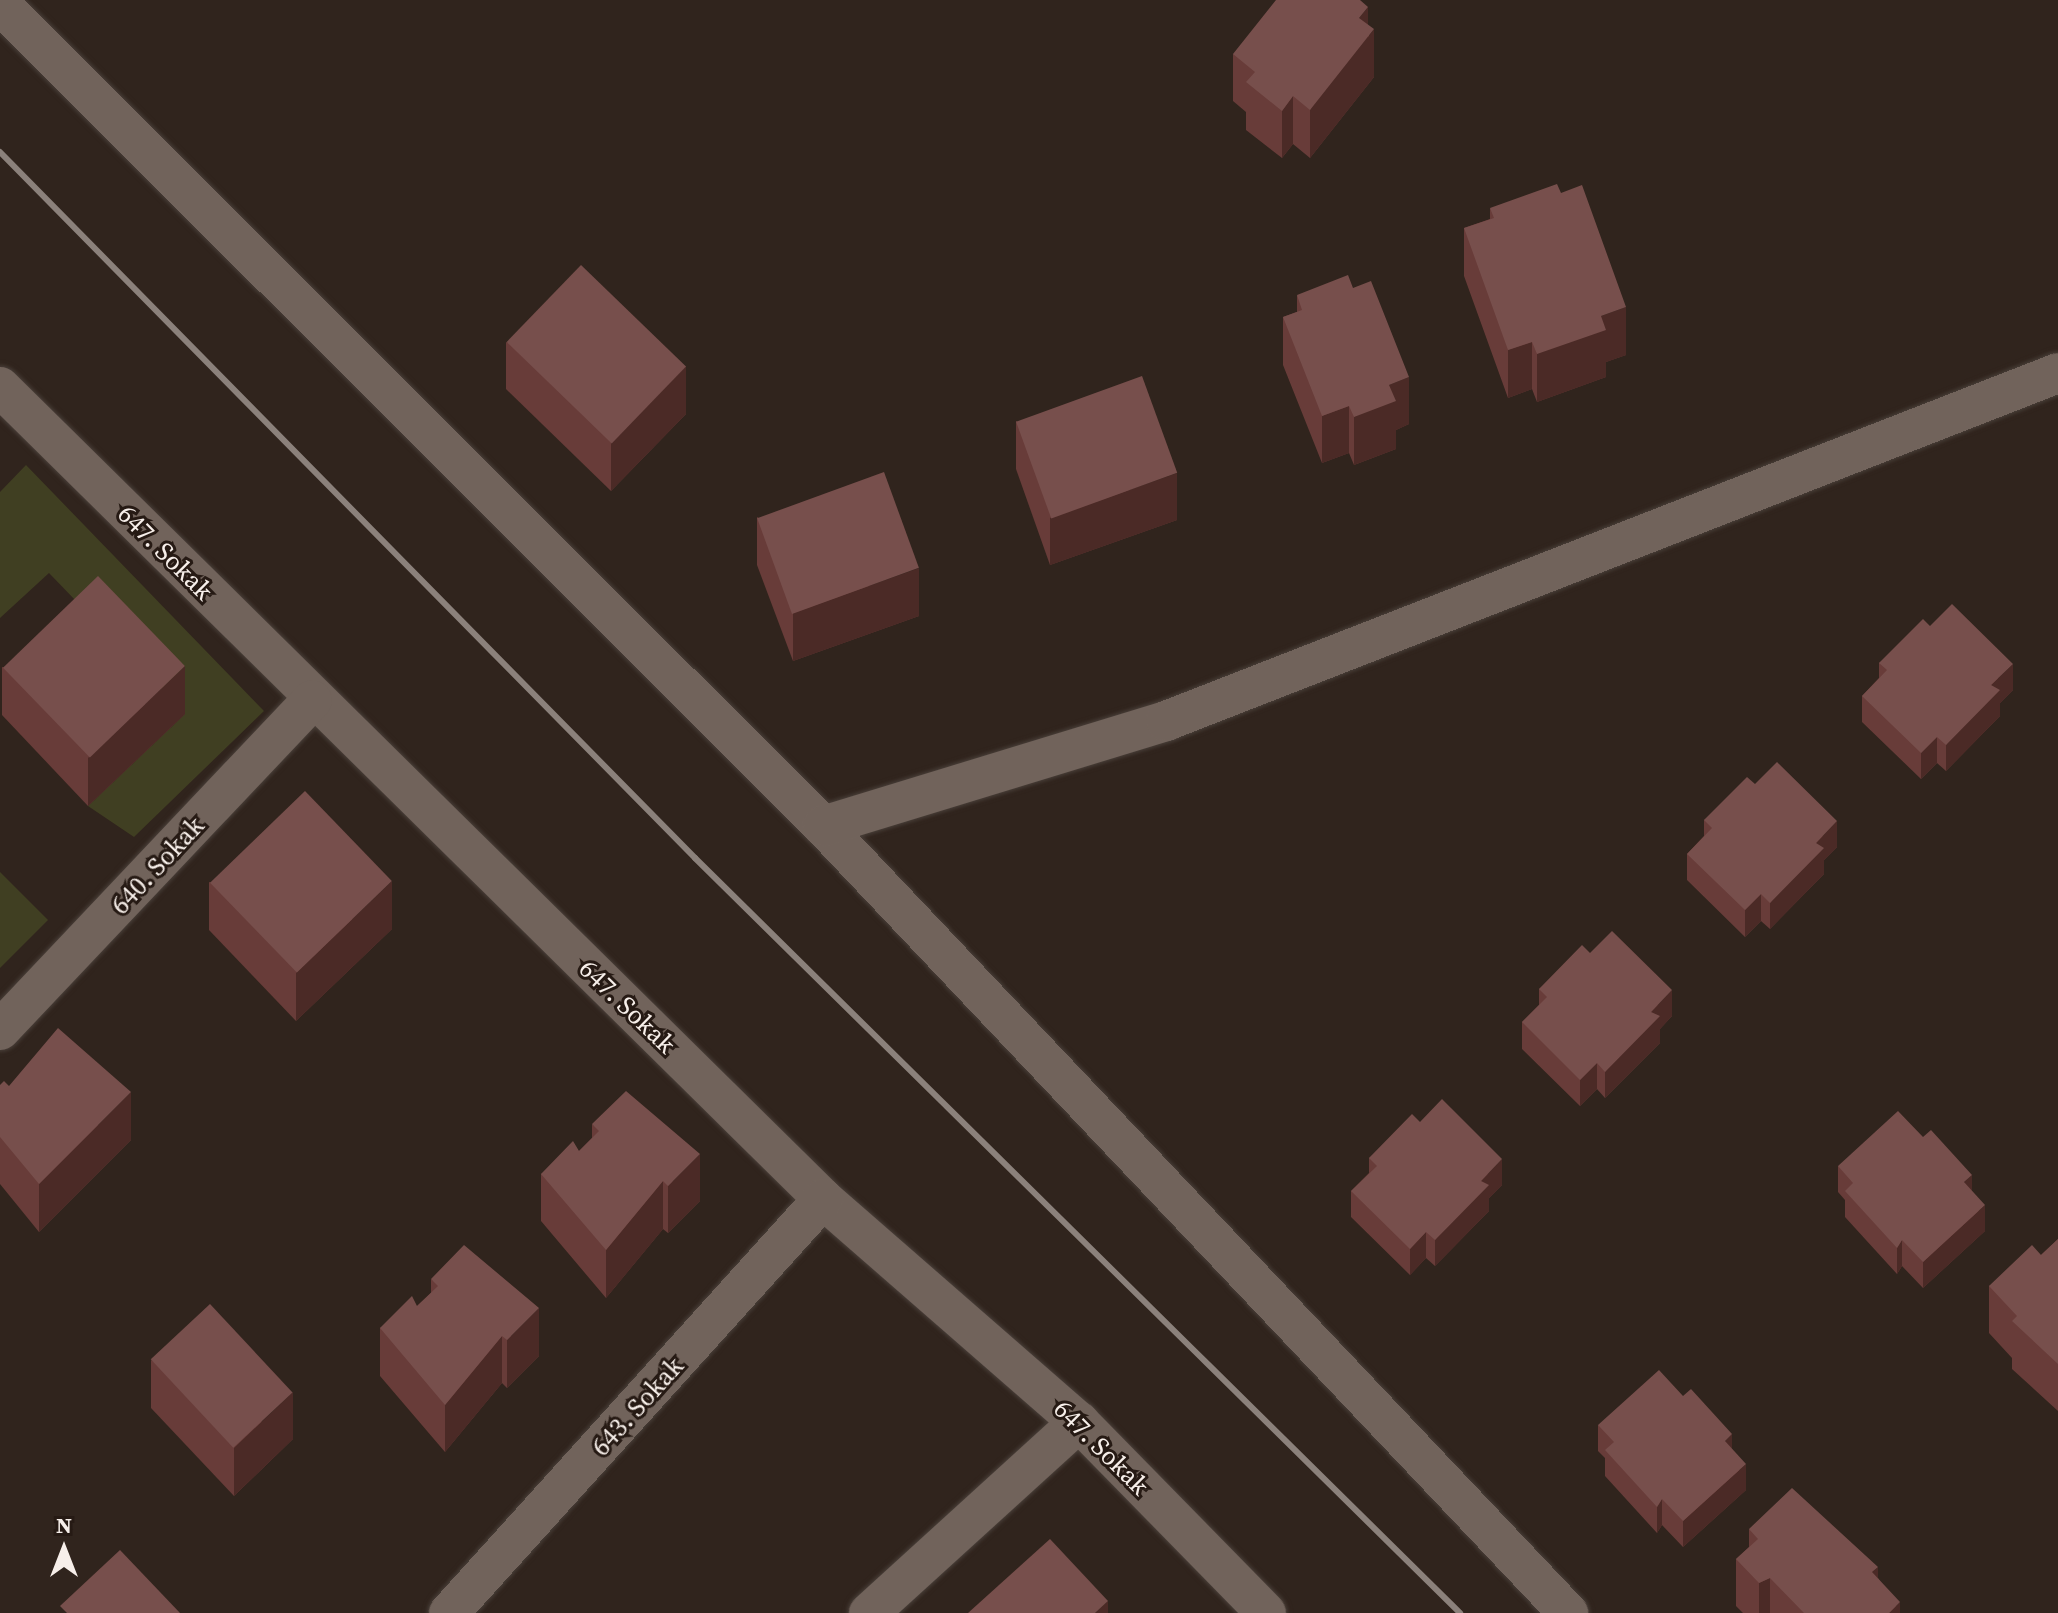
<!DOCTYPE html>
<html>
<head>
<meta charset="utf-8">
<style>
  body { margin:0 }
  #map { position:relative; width:2058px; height:1613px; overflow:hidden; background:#30241d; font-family:"Source Serif 4",serif }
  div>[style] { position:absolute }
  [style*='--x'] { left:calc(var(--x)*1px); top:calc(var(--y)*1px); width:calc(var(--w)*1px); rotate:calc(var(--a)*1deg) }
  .green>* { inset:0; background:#403f22 }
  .roads { filter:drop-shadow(0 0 2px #493f39) drop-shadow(0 0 2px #493f39) }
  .street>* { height:40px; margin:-20px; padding:0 20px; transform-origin:20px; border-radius:20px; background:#71635b }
  .rail>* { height:6px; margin:-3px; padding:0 3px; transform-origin:3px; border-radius:3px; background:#8b817b }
  .wall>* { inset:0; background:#683c39 }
  .shaded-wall>* { inset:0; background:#4b2a26 }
  .building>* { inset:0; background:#774f4c; transform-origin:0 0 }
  span { translate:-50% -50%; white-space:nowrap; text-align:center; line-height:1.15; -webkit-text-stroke:6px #261a14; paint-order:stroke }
  .street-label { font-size:26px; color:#f7efea }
  .north { position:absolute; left:24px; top:1509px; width:80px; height:80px; -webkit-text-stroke:6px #261a14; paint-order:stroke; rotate:0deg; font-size:22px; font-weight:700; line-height:32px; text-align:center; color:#f7efea }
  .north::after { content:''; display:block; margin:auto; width:28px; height:36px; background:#f7efea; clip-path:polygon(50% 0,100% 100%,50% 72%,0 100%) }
</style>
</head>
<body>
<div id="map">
  <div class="green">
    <div style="clip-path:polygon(26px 465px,264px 711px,134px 837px,88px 806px,185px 714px,49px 573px,0 618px,0 492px)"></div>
    <div style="clip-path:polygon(0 872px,48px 920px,0 968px)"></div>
  </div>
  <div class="roads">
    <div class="street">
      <div style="--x:0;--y:4;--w:1163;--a:44.97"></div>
      <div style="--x:823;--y:826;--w:1084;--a:46.57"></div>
      <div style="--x:0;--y:387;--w:1156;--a:44.61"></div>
      <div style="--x:823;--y:1199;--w:340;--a:41.1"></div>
      <div style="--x:1079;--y:1422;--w:267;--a:45.6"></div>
      <div style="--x:823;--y:826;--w:359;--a:-17"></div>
      <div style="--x:1166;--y:721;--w:957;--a:-21.31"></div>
      <div style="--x:0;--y:1030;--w:454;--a:-46.6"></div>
      <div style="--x:449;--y:1613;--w:558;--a:-47.91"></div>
      <div style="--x:869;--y:1613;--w:284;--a:-42.3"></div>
    </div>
  </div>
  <div class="rail">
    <div style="--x:0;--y:152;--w:991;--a:45.45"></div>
    <div style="--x:695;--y:858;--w:1075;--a:44.62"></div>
  </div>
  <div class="wall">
    <div style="clip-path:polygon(1368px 25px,1374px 77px,1310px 158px,1293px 144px,1282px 158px,1246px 130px,1246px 112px,1233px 101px,1233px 54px)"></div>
    <div style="clip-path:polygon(1490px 208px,1626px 355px,1606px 362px,1606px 377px,1537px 402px,1532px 389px,1508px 398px,1464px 276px,1464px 228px,1490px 219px)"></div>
    <div style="clip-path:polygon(1297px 295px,1409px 424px,1396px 430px,1396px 449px,1354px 465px,1349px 453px,1322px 463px,1283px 365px,1283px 317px,1297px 312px)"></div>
    <div style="clip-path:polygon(506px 342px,686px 414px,611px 491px,506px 389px)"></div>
    <div style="clip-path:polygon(1016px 421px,1177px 520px,1050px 565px,1016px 469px)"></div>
    <div style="clip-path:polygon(757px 517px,919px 616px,793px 661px,757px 565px)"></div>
    <div style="clip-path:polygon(1930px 626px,2013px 690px,2000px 703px,2000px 716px,1946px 771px,1937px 763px,1921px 779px,1862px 722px,1862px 696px,1879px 678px,1879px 663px)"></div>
    <div style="clip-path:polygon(2px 667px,185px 714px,88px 806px,2px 715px)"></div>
    <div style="clip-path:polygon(1755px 784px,1837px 847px,1824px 860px,1824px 874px,1770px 929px,1761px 921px,1745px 937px,1687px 880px,1687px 854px,1704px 836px,1704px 820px)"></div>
    <div style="clip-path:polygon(209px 882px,392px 929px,296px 1021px,209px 930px)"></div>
    <div style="clip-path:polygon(1590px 953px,1672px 1016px,1660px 1029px,1660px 1043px,1605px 1098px,1597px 1089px,1580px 1106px,1522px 1049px,1522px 1022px,1539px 1005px,1539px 989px)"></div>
    <div style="clip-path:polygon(0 1085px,9px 1086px,131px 1140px,39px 1232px,0 1184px)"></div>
    <div style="clip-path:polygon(1420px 1122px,1502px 1185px,1489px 1198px,1489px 1211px,1435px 1266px,1426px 1258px,1410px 1275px,1351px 1217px,1351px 1191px,1369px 1173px,1369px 1158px)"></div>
    <div style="clip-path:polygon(592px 1124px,700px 1201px,668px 1233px,663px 1229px,606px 1298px,541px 1221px,541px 1174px,579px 1151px,592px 1138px)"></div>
    <div style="clip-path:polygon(1838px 1166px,1972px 1191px,1985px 1231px,1923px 1288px,1902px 1266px,1897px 1274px,1845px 1217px,1845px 1200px,1838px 1192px)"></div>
    <div style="clip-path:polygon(2058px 1239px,2058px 1411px,2012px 1369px,2012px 1358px,1989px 1333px,1989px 1286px,2041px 1255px)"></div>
    <div style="clip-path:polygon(431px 1279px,539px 1356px,507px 1388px,502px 1383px,445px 1452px,380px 1376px,380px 1328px,417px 1306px,431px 1293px)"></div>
    <div style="clip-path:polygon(151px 1360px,293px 1439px,234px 1496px,151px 1408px)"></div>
    <div style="clip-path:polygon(1598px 1425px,1732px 1449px,1746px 1490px,1683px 1547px,1662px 1525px,1657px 1533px,1605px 1476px,1605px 1458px,1598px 1451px)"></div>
    <div style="clip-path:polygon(1749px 1529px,1878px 1578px,1900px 1613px,1743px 1613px,1736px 1606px,1736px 1559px,1749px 1547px)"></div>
  </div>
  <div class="shaded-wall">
    <div style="clip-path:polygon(1368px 7px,1368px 37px,1374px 29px,1374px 77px,1310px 158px,1310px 110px,1359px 18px)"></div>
    <div style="clip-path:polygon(1293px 96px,1293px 144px,1282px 158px,1282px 111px)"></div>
    <div style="clip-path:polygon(1626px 307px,1626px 355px,1606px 362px,1606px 377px,1537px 402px,1537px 354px,1601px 316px)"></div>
    <div style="clip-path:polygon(1532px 342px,1532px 389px,1508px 398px,1508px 350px)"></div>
    <div style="clip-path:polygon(686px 366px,686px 414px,611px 491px,611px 443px)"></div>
    <div style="clip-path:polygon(1409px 377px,1409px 424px,1396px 430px,1396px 449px,1354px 465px,1354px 417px,1389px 385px)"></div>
    <div style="clip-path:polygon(1349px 406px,1349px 453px,1322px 463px,1322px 416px)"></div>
    <div style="clip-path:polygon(1177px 473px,1177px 520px,1050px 565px,1050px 518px)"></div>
    <div style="clip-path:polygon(919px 568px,919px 616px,793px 661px,793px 613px)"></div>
    <div style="clip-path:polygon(2013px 664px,2013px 690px,2000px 703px,2000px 716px,1946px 771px,1946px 745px,1991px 685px)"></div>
    <div style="clip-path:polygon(185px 666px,185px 714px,88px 806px,88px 758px)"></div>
    <div style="clip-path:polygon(1937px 737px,1937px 763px,1921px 779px,1921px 753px)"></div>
    <div style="clip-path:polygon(1837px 821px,1837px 847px,1824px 860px,1824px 874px,1770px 929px,1770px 903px,1816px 843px)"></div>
    <div style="clip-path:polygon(392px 881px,392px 929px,296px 1021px,296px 973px)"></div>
    <div style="clip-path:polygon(1761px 894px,1761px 921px,1745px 937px,1745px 910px)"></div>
    <div style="clip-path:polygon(1672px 990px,1672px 1016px,1660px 1029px,1660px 1043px,1605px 1098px,1605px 1072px,1651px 1012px)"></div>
    <div style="clip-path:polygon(1597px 1063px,1597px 1089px,1580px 1106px,1580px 1080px)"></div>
    <div style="clip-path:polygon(131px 1092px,131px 1140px,39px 1232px,39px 1184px)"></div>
    <div style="clip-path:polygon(700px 1154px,700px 1201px,668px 1233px,668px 1186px)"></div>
    <div style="clip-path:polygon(1502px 1159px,1502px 1185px,1489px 1198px,1489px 1211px,1435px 1266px,1435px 1240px,1481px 1181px)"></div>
    <div style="clip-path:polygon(1972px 1175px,1972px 1201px,1964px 1182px)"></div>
    <div style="clip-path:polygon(663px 1181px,663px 1229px,606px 1298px,606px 1250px)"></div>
    <div style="clip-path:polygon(1985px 1205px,1985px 1231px,1923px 1288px,1923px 1262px)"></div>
    <div style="clip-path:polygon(1426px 1232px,1426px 1258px,1410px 1275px,1410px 1249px)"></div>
    <div style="clip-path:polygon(1902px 1240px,1902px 1266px,1897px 1274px,1897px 1248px)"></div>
    <div style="clip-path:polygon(539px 1308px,539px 1356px,507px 1388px,507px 1340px)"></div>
    <div style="clip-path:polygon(502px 1336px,502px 1383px,445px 1452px,445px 1405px)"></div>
    <div style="clip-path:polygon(293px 1392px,293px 1439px,234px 1496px,234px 1448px)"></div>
    <div style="clip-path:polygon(1732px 1434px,1732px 1460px,1725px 1441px)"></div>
    <div style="clip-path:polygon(1746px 1464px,1746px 1490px,1683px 1547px,1683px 1521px)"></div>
    <div style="clip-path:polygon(1662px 1499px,1662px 1525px,1657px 1533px,1657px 1507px)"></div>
    <div style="clip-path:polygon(1878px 1567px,1878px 1613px,1872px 1572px)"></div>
    <div style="clip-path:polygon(1770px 1578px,1770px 1613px,1759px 1613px,1759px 1583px)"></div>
    <div style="clip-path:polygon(1108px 1601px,1108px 1613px,1095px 1613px)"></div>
    <div style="clip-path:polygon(1900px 1602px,1900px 1613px,1889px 1613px)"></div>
  </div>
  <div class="building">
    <div style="clip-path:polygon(1276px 0,1360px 0,1368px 7px,1359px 18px,1374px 29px,1310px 110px,1293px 96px,1282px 111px,1246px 82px,1255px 72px,1233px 54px)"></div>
    <div style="clip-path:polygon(1557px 184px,1561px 193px,1582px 185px,1626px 307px,1601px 316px,1606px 330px,1537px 354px,1532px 342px,1508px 350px,1464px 228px,1494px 218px,1490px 208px)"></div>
    <div style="left:581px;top:265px;width:146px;height:107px;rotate:44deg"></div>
    <div style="clip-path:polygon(1348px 275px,1353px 288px,1371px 281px,1409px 377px,1389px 385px,1396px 401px,1354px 417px,1349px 406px,1322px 416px,1283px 317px,1302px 310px,1297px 295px)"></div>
    <div style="left:1142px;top:376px;width:103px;height:134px;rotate:70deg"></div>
    <div style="left:884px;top:472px;width:102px;height:135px;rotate:70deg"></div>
    <div style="left:98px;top:576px;width:125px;height:132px;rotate:46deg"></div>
    <div style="clip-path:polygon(1952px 604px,2013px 664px,1991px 685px,2000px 690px,1946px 745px,1937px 737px,1921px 753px,1862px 696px,1887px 670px,1879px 663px,1923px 619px,1930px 626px)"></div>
    <div style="clip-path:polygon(1777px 762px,1837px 821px,1816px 843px,1824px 848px,1770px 903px,1761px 894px,1745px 910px,1687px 854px,1712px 828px,1704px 820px,1747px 777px,1755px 784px)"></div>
    <div style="left:305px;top:791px;width:125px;height:132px;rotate:46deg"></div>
    <div style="clip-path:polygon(1612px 931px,1672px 990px,1651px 1012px,1660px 1016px,1605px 1072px,1597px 1063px,1580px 1080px,1522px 1022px,1547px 997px,1539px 989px,1582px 945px,1590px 953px)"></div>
    <div style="clip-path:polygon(58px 1028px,131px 1092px,39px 1184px,0 1137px,0 1085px,4px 1081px,9px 1086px)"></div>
    <div style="clip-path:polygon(626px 1091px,700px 1154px,668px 1186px,663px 1181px,606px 1250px,541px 1174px,573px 1141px,579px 1151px,599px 1131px,592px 1124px)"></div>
    <div style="clip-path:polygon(1442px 1099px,1502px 1159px,1481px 1181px,1489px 1185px,1435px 1240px,1426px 1232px,1410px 1249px,1351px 1191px,1377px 1166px,1369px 1158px,1412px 1114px,1420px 1122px)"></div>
    <div style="clip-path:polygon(1898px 1111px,1923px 1137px,1931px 1130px,1972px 1175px,1964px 1182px,1985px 1205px,1923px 1262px,1902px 1240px,1897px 1248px,1845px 1191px,1853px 1183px,1838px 1166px)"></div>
    <div style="clip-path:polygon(2058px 1239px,2058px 1364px,2012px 1321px,2017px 1316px,1989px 1286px,2032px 1245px,2041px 1255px)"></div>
    <div style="clip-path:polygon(464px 1245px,539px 1308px,507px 1340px,502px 1336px,445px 1405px,380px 1328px,412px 1296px,417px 1306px,438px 1286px,431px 1279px)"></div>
    <div style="left:210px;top:1304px;width:121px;height:81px;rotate:47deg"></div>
    <div style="clip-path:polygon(1659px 1370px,1683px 1396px,1691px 1389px,1732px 1434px,1725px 1441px,1746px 1464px,1683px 1521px,1662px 1499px,1657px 1507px,1605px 1450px,1614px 1442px,1598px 1425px)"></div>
    <div style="clip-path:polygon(1792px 1488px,1878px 1567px,1872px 1572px,1900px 1602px,1889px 1613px,1804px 1613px,1770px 1578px,1759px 1583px,1736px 1559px,1758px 1539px,1749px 1529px)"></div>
    <div style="clip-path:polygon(1050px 1539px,1108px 1601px,1095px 1613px,968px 1613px)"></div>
    <div style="clip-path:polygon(120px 1550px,180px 1613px,67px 1613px,60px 1606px)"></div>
  </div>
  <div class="street-label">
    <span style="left:165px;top:553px;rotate:45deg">647. Sokak</span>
    <span style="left:158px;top:866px;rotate:-47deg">640. Sokak</span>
    <span style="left:627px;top:1007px;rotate:44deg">647. Sokak</span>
    <span style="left:638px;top:1407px;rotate:-48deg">643. Sokak</span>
    <span style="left:1101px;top:1448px;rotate:45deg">647. Sokak</span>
  </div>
  <div class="north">N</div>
</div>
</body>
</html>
